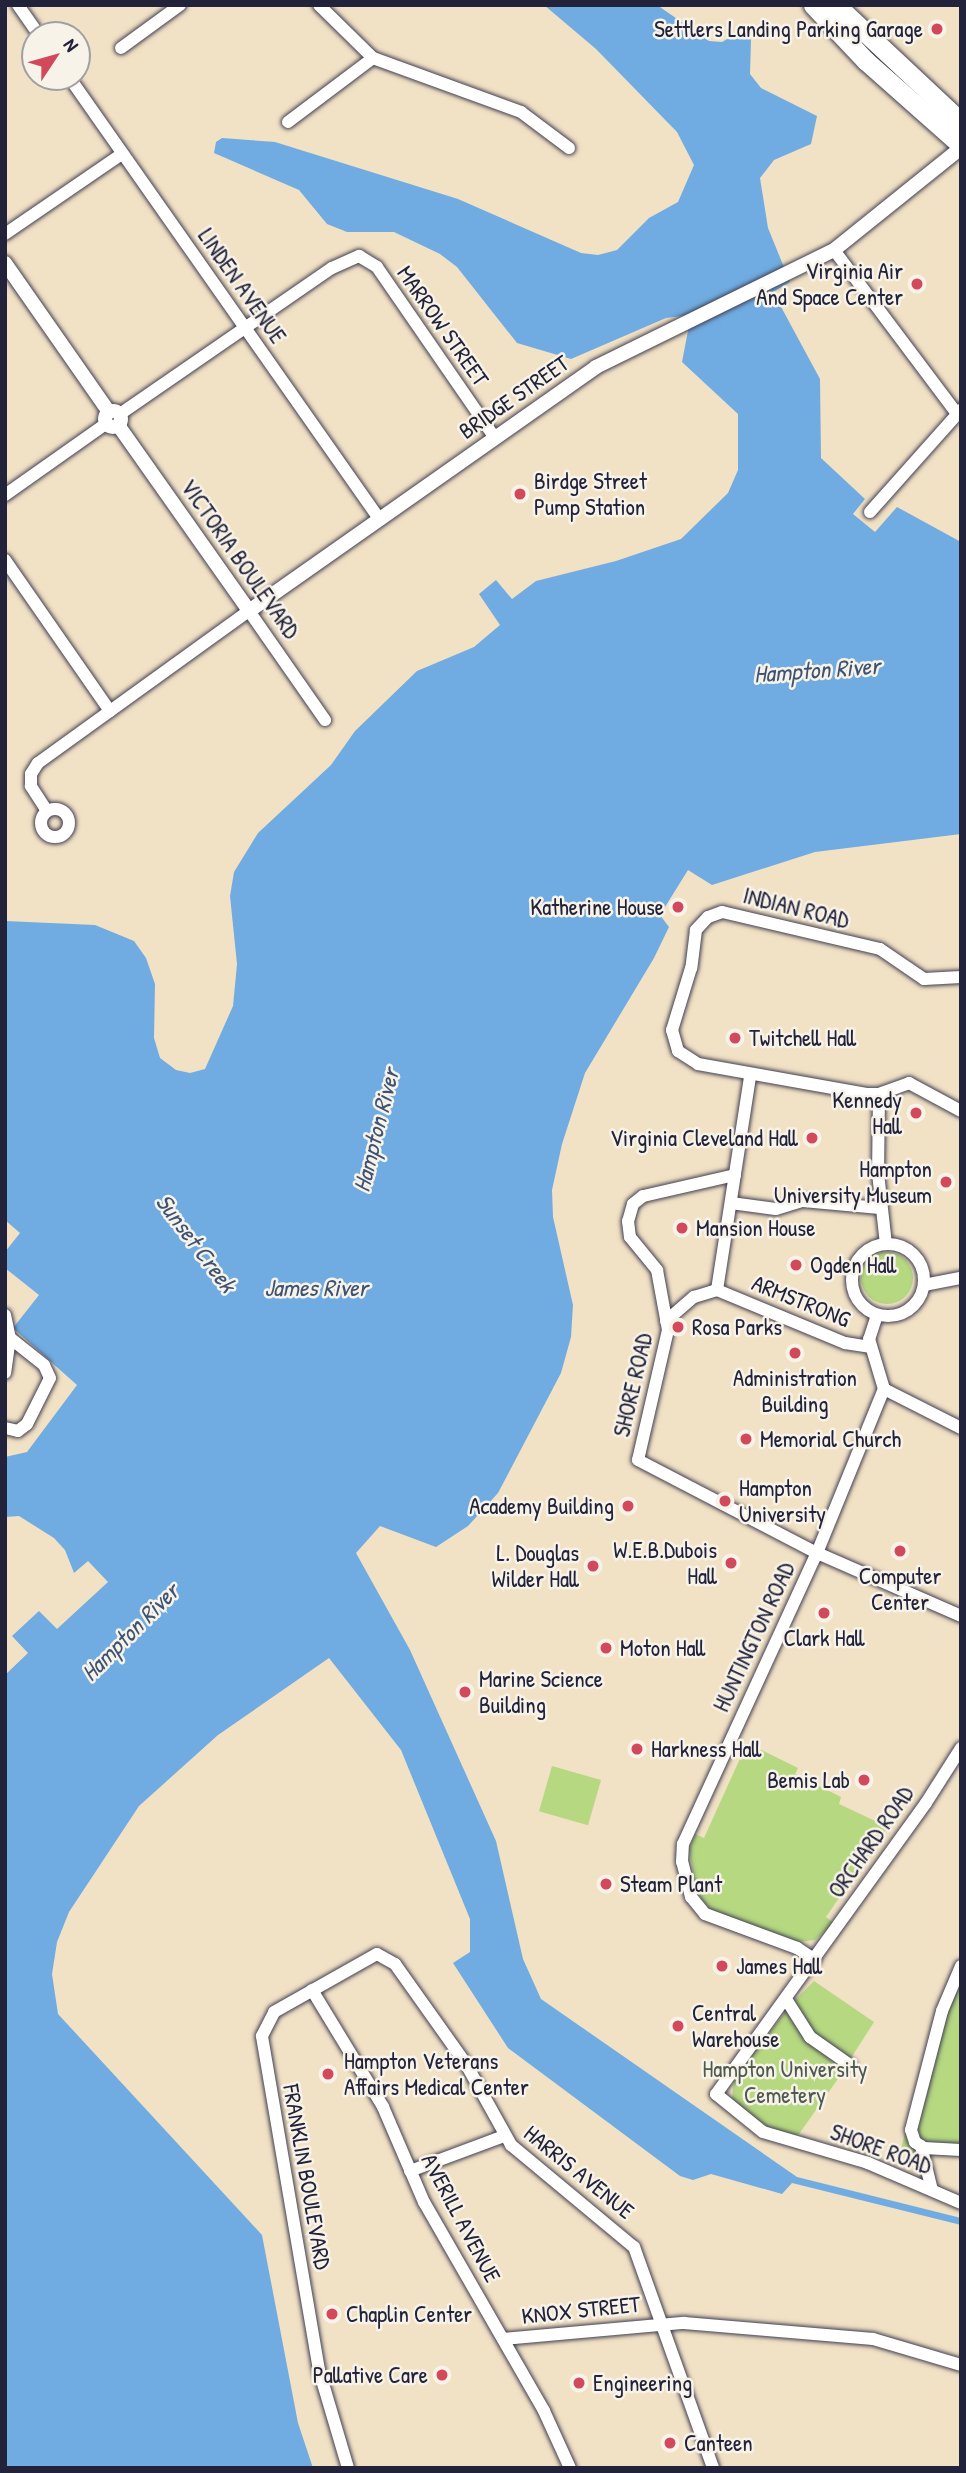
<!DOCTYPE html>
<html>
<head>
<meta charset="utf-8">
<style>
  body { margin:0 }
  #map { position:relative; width:966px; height:2473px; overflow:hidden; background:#f1e1c5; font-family:"Patrick Hand",sans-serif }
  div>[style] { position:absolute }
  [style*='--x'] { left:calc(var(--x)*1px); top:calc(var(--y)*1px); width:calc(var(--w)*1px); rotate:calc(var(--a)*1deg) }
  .green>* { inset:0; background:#b5d881; transform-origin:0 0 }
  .round { border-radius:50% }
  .water>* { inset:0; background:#70ace1 }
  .roads { filter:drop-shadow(0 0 2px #413f50) drop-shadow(0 0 2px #413f50) }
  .minor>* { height:12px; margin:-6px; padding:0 6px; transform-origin:6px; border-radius:6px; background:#fff }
  .minor>.ring { margin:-6px; padding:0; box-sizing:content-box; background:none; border:12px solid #fff; border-radius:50% }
  .tertiary>* { height:14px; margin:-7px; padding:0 7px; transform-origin:7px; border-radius:7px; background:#fff }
  .tertiary>.ring { margin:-7px; padding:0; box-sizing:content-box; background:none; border:14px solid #fff; border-radius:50% }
  .primary>* { height:19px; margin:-9.5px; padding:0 9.5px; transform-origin:9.5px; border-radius:9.5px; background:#fff }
  .dots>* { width:19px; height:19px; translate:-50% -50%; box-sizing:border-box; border:4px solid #f7f3e8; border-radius:50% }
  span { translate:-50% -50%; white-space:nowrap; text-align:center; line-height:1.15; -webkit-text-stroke:5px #f7f3e8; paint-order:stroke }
  .poi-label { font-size:23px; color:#22223b }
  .right { translate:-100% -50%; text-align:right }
  .left { translate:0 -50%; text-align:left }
  .street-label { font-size:23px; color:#22223b }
  .park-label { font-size:23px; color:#4e5950 }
  .water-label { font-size:24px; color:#3d5275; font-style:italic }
  .frame { position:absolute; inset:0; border:7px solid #22223b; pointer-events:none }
  .north { position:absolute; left:21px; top:21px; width:70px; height:70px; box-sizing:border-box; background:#f7f3e8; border:2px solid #a29fa3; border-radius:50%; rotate:54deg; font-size:19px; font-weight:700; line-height:28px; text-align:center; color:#22223b }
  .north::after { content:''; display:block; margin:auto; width:24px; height:32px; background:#d1495b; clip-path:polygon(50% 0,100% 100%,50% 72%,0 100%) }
</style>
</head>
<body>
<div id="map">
  <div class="green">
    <div class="round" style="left:861px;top:1252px;width:52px;height:52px"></div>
    <div style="clip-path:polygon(747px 1743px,798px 1768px,795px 1774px,841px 1797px,839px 1804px,888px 1827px,826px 1917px,834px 1923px,815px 1940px,799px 1942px,713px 1911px,701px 1899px,695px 1881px,689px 1850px,695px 1834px,704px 1838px)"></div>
    <div style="left:552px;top:1766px;width:51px;height:47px;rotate:16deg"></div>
    <div style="clip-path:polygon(961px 1959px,961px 2154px,900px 2153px,932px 2028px)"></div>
    <div style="clip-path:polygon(814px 1981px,874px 2022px,849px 2061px,812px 2034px,793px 2002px)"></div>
    <div style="clip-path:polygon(787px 2010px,804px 2039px,834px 2060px,840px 2076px,799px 2134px,789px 2136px,754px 2121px,732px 2099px,734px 2078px)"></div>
  </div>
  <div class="water">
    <div style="clip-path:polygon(544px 5px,657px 5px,709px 41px,722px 42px,741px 31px,751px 40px,750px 74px,761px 88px,817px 116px,811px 144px,774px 160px,760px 178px,768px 228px,790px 282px,773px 292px,820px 379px,821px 458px,865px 499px,853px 514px,875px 532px,897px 507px,961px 542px,961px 834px,815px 852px,712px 885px,688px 870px,660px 915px,669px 927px,654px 958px,585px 1073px,562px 1144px,552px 1190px,553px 1217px,573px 1305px,571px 1337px,561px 1373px,498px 1493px,468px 1526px,436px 1547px,380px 1526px,356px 1553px,410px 1650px,496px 1841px,523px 1959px,541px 1999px,797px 2177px,961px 2218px,961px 2225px,792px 2183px,782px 2194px,711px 2174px,693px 2180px,680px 2176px,508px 2048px,453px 1963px,470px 1952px,470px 1919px,401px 1750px,329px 1658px,218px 1735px,139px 1806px,69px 1912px,57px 1942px,52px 1974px,58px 2014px,262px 2235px,298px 2423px,313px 2468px,5px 2468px,5px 1675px,28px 1653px,12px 1636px,39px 1611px,57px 1629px,108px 1582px,88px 1561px,74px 1573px,65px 1550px,54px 1538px,19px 1516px,5px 1517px,5px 1457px,27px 1452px,77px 1385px,13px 1328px,39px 1295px,5px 1268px,5px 1252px,20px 1233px,5px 1220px,5px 921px,95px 925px,134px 941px,146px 958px,155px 984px,154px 1038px,160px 1058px,176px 1070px,190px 1073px,205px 1069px,233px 1006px,237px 964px,230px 896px,234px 872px,258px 833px,331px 765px,355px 731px,417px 671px,474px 647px,500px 625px,479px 594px,496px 580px,512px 599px,536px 581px,616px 561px,681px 539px,728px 493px,738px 470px,738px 414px,682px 362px,691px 315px,666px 318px,571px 359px,517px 343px,457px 267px,440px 254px,394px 232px,347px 232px,327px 224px,299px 190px,214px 153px,216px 142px,222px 138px,275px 142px,458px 199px,581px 253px,598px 255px,617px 250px,649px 218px,678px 202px,694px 165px,677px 132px,596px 49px)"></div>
  </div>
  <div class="roads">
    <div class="minor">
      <div style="--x:18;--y:5;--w:37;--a:55"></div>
      <div style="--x:319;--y:5;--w:76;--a:44.5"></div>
      <div style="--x:373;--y:58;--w:158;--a:20"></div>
      <div style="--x:521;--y:112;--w:60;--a:36.9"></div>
      <div style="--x:121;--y:48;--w:73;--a:-36.1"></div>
      <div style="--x:69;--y:77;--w:541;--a:54.93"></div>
      <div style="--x:288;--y:122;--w:106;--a:-37"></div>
      <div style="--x:5;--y:234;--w:142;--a:-34.4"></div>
      <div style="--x:834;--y:250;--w:205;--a:53.1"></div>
      <div style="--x:120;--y:414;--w:257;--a:-34.6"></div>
      <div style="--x:332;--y:268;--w:30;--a:-24"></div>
      <div style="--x:359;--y:256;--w:21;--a:31"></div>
      <div style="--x:377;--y:267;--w:208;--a:55.4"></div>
      <div style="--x:5;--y:495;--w:125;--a:-35.2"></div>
      <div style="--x:870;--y:512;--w:137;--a:-48.3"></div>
      <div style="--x:5;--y:560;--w:184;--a:55.2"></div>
      <div class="ring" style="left:41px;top:809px;width:16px;height:16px"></div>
      <div style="--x:47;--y:811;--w:30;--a:-123"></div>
      <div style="--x:31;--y:786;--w:12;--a:-90"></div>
      <div style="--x:31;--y:774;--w:13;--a:-58"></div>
      <div style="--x:38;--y:763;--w:260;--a:-35.8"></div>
      <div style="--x:249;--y:611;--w:133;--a:55.1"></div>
      <div style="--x:961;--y:977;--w:37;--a:177"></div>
      <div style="--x:924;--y:979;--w:53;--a:-145.7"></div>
      <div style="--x:880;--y:949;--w:162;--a:-166.8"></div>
      <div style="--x:722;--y:912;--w:15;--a:160"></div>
      <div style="--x:708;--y:917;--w:18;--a:133"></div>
      <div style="--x:696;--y:930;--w:38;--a:97"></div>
      <div style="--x:691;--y:968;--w:65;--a:107"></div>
      <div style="--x:672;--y:1030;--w:22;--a:74"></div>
      <div style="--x:678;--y:1051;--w:24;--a:33"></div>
      <div style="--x:698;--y:1064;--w:171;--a:10.1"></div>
      <div style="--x:866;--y:1094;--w:13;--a:0"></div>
      <div style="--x:879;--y:1094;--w:32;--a:-20"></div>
      <div style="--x:909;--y:1083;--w:59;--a:28.3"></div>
      <div style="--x:879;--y:1094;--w:79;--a:90.7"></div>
      <div style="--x:878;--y:1173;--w:71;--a:83.6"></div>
      <div style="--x:735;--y:1175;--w:94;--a:167.1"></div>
      <div style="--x:643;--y:1196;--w:13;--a:141"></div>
      <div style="--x:633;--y:1204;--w:18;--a:106"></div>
      <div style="--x:628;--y:1221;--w:16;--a:83"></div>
      <div style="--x:630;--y:1237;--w:43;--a:50.7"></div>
      <div style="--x:657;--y:1270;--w:61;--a:79.6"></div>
      <div style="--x:668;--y:1330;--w:133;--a:103"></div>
      <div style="--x:638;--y:1460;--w:202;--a:27.5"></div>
      <div style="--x:817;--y:1553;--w:157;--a:23.6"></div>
      <div style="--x:731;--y:1203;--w:45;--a:7.6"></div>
      <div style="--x:776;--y:1209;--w:28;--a:-17"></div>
      <div style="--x:803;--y:1201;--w:77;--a:5.2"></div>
      <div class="ring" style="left:852px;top:1244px;width:60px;height:60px"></div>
      <div style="--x:924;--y:1285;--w:38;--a:-11"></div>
      <div style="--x:717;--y:1290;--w:217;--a:-81.2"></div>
      <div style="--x:5;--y:1315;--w:24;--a:78"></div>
      <div style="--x:10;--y:1338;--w:35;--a:98"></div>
      <div style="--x:877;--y:1315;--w:25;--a:108"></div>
      <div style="--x:869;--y:1339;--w:52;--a:73.3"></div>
      <div style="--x:884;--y:1389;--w:86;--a:26.9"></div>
      <div style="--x:666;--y:1321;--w:37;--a:-41"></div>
      <div style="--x:694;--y:1297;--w:24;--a:-17"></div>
      <div style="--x:717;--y:1290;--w:139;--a:22.5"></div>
      <div style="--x:845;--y:1343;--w:25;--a:9"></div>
      <div style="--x:5;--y:1428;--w:13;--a:13"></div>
      <div style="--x:18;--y:1431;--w:11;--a:-38"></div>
      <div style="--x:27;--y:1424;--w:51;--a:-63.4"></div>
      <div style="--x:50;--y:1378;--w:14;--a:-115"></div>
      <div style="--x:44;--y:1365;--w:43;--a:-141.5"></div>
      <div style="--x:961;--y:1748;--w:65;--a:122.5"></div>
      <div style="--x:926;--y:1803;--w:359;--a:125.8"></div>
      <div style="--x:716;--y:2094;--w:60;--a:39"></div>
      <div style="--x:763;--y:2132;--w:109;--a:16.4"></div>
      <div style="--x:868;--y:2163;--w:101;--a:23.3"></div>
      <div style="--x:815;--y:1960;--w:22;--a:-146"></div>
      <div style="--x:797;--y:1948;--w:98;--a:-159.7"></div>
      <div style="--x:705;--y:1914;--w:22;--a:-129"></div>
      <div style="--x:691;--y:1897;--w:36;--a:-104"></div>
      <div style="--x:682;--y:1862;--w:18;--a:-87"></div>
      <div style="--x:683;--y:1844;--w:320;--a:-65.3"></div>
      <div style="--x:817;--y:1553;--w:177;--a:-67.8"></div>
      <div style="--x:961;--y:1966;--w:49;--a:112.9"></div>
      <div style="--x:942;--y:2011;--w:123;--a:104.6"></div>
      <div style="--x:911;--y:2130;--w:13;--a:72"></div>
      <div style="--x:915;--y:2142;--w:11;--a:34"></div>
      <div style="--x:924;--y:2148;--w:37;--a:3"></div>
      <div style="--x:312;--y:1990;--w:137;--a:58.7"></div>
      <div style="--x:383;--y:2107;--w:103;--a:66.7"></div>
      <div style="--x:424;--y:2202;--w:241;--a:60.1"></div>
      <div style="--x:544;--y:2411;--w:63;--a:65.5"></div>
      <div style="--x:786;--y:1999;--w:45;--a:57.7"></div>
      <div style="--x:810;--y:2037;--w:49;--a:35"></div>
      <div style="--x:921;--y:2146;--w:45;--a:76"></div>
      <div style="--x:410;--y:2171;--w:100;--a:-20.4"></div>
      <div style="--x:503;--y:2339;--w:182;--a:-5.1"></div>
      <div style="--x:684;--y:2323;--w:190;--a:4.8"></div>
      <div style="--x:873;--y:2339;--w:92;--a:16.5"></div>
      <div style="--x:348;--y:2468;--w:102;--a:-106.5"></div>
      <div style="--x:319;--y:2370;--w:339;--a:-99.7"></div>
      <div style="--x:262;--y:2036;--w:27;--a:-63"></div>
      <div style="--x:274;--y:2012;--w:118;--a:-29.4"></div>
      <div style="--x:377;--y:1954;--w:21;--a:29"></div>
      <div style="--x:395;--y:1964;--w:123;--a:54.6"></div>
      <div style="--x:466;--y:2064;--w:93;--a:60.9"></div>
      <div style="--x:511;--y:2145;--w:160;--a:39.7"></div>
      <div style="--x:634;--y:2247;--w:235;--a:70.3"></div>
    </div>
    <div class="tertiary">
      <div style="--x:5;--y:263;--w:182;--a:55.1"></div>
      <div class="ring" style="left:105px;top:411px;width:2px;height:2px"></div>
      <div style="--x:118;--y:425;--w:228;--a:54.8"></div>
      <div style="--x:249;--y:611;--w:424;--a:-35.1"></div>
      <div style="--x:596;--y:367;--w:265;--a:-26.2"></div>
      <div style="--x:834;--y:250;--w:163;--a:-38.8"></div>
    </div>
    <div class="primary">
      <div style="--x:813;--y:5;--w:77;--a:46.6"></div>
      <div style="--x:866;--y:61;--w:127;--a:41.5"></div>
      <div style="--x:836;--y:5;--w:171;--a:43.1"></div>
    </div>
  </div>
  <div class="dots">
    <div style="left:937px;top:29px;background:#d1495b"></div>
    <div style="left:917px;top:284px;background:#d1495b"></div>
    <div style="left:520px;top:494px;background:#d1495b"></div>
    <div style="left:678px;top:907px;background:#d1495b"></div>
    <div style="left:735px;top:1038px;background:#d1495b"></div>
    <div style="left:916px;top:1113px;background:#d1495b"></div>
    <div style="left:812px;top:1138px;background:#d1495b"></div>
    <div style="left:946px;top:1182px;background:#d1495b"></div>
    <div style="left:682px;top:1228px;background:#d1495b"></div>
    <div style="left:796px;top:1265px;background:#d1495b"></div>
    <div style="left:678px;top:1327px;background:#d1495b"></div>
    <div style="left:795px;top:1353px;background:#d1495b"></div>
    <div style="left:746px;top:1439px;background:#d1495b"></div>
    <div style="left:725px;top:1501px;background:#d1495b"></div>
    <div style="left:628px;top:1506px;background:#d1495b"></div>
    <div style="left:900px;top:1551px;background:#d1495b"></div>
    <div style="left:731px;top:1563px;background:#d1495b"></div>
    <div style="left:593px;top:1566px;background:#d1495b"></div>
    <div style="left:824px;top:1613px;background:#d1495b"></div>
    <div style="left:606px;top:1648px;background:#d1495b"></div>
    <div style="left:465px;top:1692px;background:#d1495b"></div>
    <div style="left:637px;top:1749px;background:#d1495b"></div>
    <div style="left:864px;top:1780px;background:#d1495b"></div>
    <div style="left:606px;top:1884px;background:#d1495b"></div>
    <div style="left:722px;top:1966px;background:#d1495b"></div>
    <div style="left:678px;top:2026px;background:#d1495b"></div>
    <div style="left:328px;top:2074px;background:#d1495b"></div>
    <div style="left:332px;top:2314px;background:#d1495b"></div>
    <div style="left:442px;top:2375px;background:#d1495b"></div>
    <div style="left:579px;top:2383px;background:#d1495b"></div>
    <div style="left:670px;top:2443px;background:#d1495b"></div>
  </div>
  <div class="poi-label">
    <span class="right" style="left:923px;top:29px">Settlers Landing Parking Garage</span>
    <span class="right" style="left:903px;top:284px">Virginia Air<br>And Space Center</span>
    <span class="left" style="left:534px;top:494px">Birdge Street<br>Pump Station</span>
    <span class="right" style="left:664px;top:907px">Katherine House</span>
    <span class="left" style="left:749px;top:1038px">Twitchell Hall</span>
    <span class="right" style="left:902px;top:1113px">Kennedy<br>Hall</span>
    <span class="right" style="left:798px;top:1138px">Virginia Cleveland Hall</span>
    <span class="right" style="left:932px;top:1182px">Hampton<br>University Museum</span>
    <span class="left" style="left:696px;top:1228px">Mansion House</span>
    <span class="left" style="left:810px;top:1265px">Ogden Hall</span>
    <span class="left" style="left:692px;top:1327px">Rosa Parks</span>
    <span style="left:795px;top:1391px">Administration<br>Building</span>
    <span class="left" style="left:760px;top:1439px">Memorial Church</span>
    <span class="left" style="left:739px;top:1501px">Hampton<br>University</span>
    <span class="right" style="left:614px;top:1506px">Academy Building</span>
    <span class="right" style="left:717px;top:1563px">W.E.B.Dubois<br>Hall</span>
    <span class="right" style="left:579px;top:1566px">L. Douglas<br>Wilder Hall</span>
    <span style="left:900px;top:1589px">Computer<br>Center</span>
    <span style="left:824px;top:1638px">Clark Hall</span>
    <span class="left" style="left:620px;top:1648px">Moton Hall</span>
    <span class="left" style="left:479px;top:1692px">Marine Science<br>Building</span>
    <span class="left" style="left:651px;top:1749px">Harkness Hall</span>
    <span class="right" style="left:850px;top:1780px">Bemis Lab</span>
    <span class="left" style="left:620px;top:1884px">Steam Plant</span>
    <span class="left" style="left:736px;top:1966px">James Hall</span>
    <span class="left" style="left:692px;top:2026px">Central<br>Warehouse</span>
    <span class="left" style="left:344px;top:2074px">Hampton Veterans<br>Affairs Medical Center</span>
    <span class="left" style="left:346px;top:2314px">Chaplin Center</span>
    <span class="right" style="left:428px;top:2375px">Pallative Care</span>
    <span class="left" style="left:593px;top:2383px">Engineering</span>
    <span class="left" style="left:684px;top:2443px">Canteen</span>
  </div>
  <div class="street-label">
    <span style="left:242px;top:286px;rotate:55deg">LINDEN AVENUE</span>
    <span style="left:443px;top:326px;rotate:55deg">MARROW STREET</span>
    <span style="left:514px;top:397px;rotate:-35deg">BRIDGE STREET</span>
    <span style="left:240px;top:559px;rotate:55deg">VICTORIA BOULEVARD</span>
    <span style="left:796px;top:908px;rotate:14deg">INDIAN ROAD</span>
    <span style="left:801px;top:1301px;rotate:22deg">ARMSTRONG</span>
    <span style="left:633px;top:1385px;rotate:-77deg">SHORE ROAD</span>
    <span style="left:754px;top:1637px;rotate:-65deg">HUNTINGTON ROAD</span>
    <span style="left:871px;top:1842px;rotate:-55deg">ORCHARD ROAD</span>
    <span style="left:881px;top:2149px;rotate:20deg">SHORE ROAD</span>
    <span style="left:579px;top:2172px;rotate:39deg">HARRIS AVENUE</span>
    <span style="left:307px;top:2177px;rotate:80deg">FRANKLIN BOULEVARD</span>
    <span style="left:461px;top:2218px;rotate:62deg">AVERILL AVENUE</span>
    <span style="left:581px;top:2310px;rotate:-6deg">KNOX STREET</span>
  </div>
  <div class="park-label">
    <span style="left:785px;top:2082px">Hampton University<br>Cemetery</span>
  </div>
  <div class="water-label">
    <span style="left:817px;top:670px;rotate:-4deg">Hampton River</span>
    <span style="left:376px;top:1130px;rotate:-76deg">Hampton River</span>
    <span style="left:196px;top:1243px;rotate:53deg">Sunset Creek</span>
    <span style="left:316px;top:1288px">James River</span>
    <span style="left:130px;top:1632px;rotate:-45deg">Hampton River</span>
  </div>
  <div class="frame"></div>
  <div class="north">N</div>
</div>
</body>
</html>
